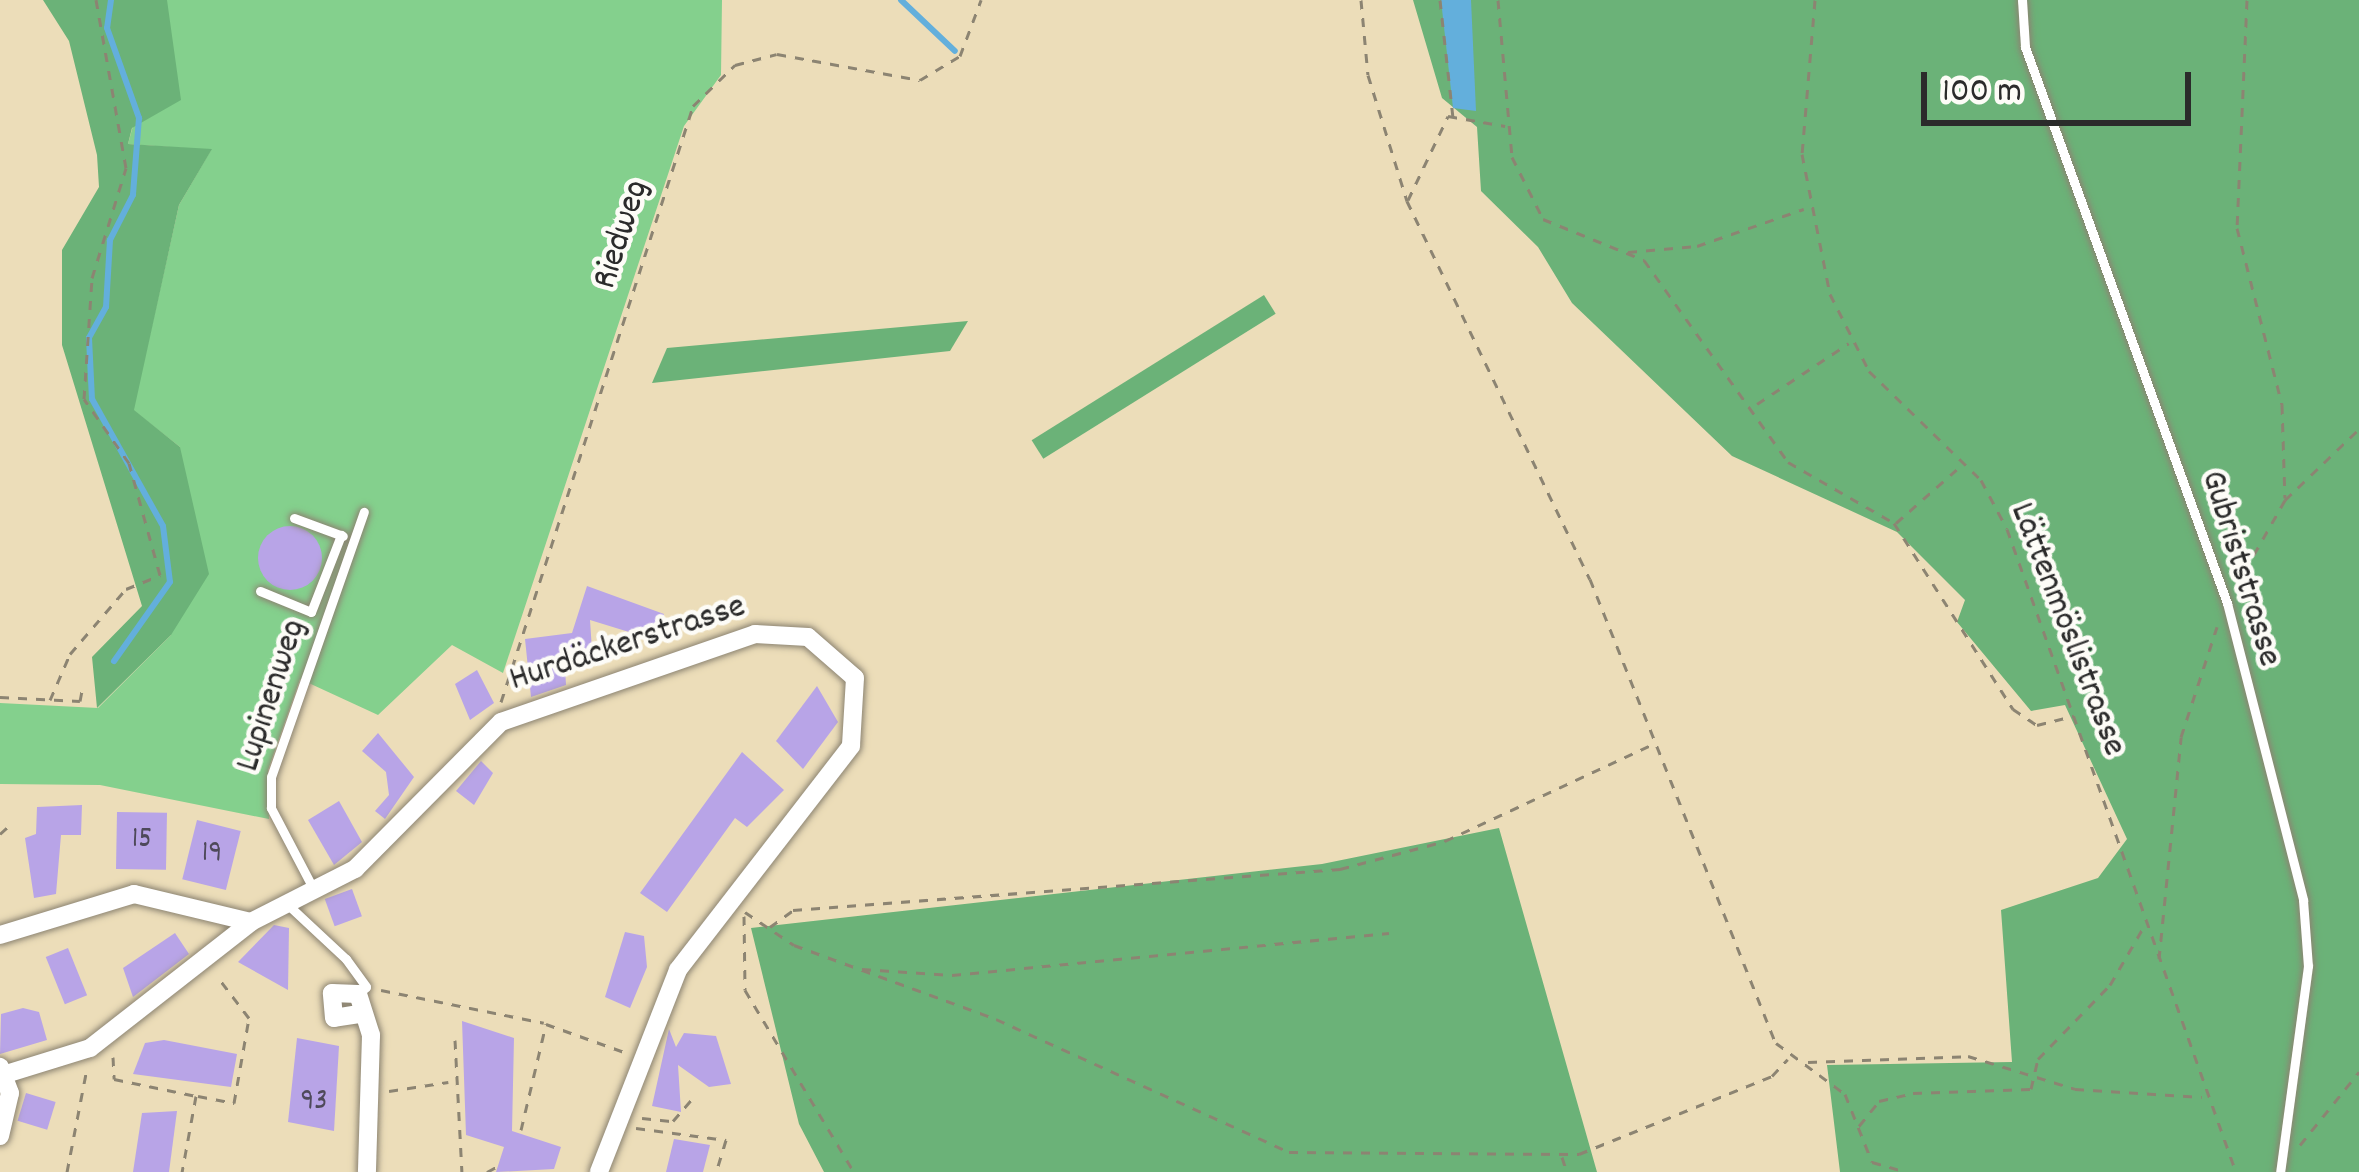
<!DOCTYPE html>
<html>
<head>
<meta charset="utf-8">
<style>
  body { margin:0 }
  #map { position:relative; width:2359px; height:1172px; overflow:hidden; background:#ecddb9; font-family:Dekko,sans-serif }
  div>[style] { position:absolute }
  [style*='--x'] { left:calc(var(--x)*1px); top:calc(var(--y)*1px); width:calc(var(--w)*1px); rotate:calc(var(--a)*1deg) }
  .green>* { inset:0; background:#84d08d }
  .forest>* { inset:0; background:#6bb278; transform-origin:0 0 }
  .water>* { inset:0; background:#63afdc }
  .stream>* { height:6px; margin:-3px; padding:0 3px; transform-origin:3px; border-radius:3px; background:#63afdc }
  .building>* { inset:0; background:#b8a4e7; transform-origin:0 0 }
  .round { border-radius:50% }
  .path>* { height:3px; margin-top:-1.5px; transform-origin:0; background:repeating-linear-gradient(90deg,#8c8472 0 9px,transparent 0 18px) }
  .roads { filter:drop-shadow(0 0 3px #8c8472) drop-shadow(0 0 3px #8c8472) }
  .lane>* { height:9px; margin:-4.5px; padding:0 4.5px; transform-origin:4.5px; border-radius:4.5px; background:#fff }
  .street>* { height:18px; margin:-9px; padding:0 9px; transform-origin:9px; border-radius:9px; background:#fff }
  span { translate:-50% -50%; white-space:nowrap; text-align:center; line-height:1.15; -webkit-text-stroke:9px #fdfcf7; paint-order:stroke }
  .number-label { font-size:30px; color:#4e495a }
  .number-label span { -webkit-text-stroke-width:0 }
  .street-label { font-size:36px; color:#2b2b2b }
  .scale { position:absolute; left:1921px; top:72px; width:270px; height:54px; box-sizing:border-box; border:6px solid #2b2b2b; border-top:0; padding-left:15px; font-size:36px; line-height:42px; white-space:nowrap; color:#2b2b2b; -webkit-text-stroke:9px #fdfcf7; paint-order:stroke }
</style>
</head>
<body>
<div id="map">
  <div class="green">
    <div style="clip-path:polygon(167px 0,722px 0,721px 75px,684px 126px,503px 673px,452px 645px,378px 715px,300px 679px,268px 770px,269px 819px,100px 785px,0 784px,0 703px,98px 708px,171px 635px,180px 447px,133px 410px,179px 205px,211px 150px,128px 144px)"></div>
  </div>
  <div class="forest">
    <div style="clip-path:polygon(43px 0,167px 0,181px 100px,132px 128px,128px 144px,212px 149px,179px 205px,134px 410px,180px 447px,209px 574px,171px 635px,97px 708px,92px 657px,142px 606px,62px 345px,62px 250px,99px 187px,97px 155px,69px 41px)"></div>
    <div style="clip-path:polygon(1413px 0,2359px 0,2359px 1172px,1840px 1172px,1827px 1065px,2012px 1062px,2001px 910px,2098px 878px,2127px 839px,2065px 705px,2031px 711px,1957px 622px,1965px 600px,1897px 532px,1732px 456px,1572px 303px,1538px 247px,1481px 191px,1477px 127px,1442px 98px)"></div>
    <div style="left:1264px;top:295px;width:22px;height:274px;rotate:58deg"></div>
    <div style="clip-path:polygon(968px 321px,950px 351px,652px 383px,667px 348px)"></div>
    <div style="clip-path:polygon(1499px 828px,1597px 1172px,824px 1172px,799px 1124px,751px 928px,1322px 864px)"></div>
  </div>
  <div class="water">
    <div style="clip-path:polygon(1441px 0,1471px 0,1476px 111px,1453px 108px)"></div>
  </div>
  <div class="stream">
    <div style="--x:111;--y:0;--w:28;--a:98"></div>
    <div style="--x:107;--y:28;--w:96;--a:70.4"></div>
    <div style="--x:139;--y:118;--w:77;--a:94.5"></div>
    <div style="--x:133;--y:195;--w:51;--a:117.1"></div>
    <div style="--x:110;--y:240;--w:67;--a:93.4"></div>
    <div style="--x:106;--y:307;--w:35;--a:119"></div>
    <div style="--x:89;--y:338;--w:61;--a:87.2"></div>
    <div style="--x:92;--y:399;--w:145;--a:60.8"></div>
    <div style="--x:163;--y:526;--w:56;--a:82.9"></div>
    <div style="--x:170;--y:582;--w:97;--a:125.3"></div>
    <div style="--x:901;--y:0;--w:74;--a:43.4"></div>
  </div>
  <div class="building">
    <div class="round" style="left:258px;top:526px;width:64px;height:64px"></div>
    <div style="clip-path:polygon(587px 586px,664px 614px,655px 640px,590px 620px,593px 665px,565px 667px,566px 685px,531px 697px,525px 639px,572px 633px)"></div>
    <div style="clip-path:polygon(477px 670px,494px 703px,470px 720px,455px 684px)"></div>
    <div style="clip-path:polygon(817px 686px,838px 722px,803px 769px,776px 741px)"></div>
    <div style="clip-path:polygon(378px 733px,414px 777px,385px 819px,375px 811px,389px 795px,386px 772px,362px 751px)"></div>
    <div style="clip-path:polygon(742px 752px,784px 790px,747px 827px,735px 818px,667px 912px,640px 893px)"></div>
    <div style="clip-path:polygon(481px 761px,493px 773px,474px 805px,456px 791px)"></div>
    <div style="clip-path:polygon(339px 801px,362px 842px,334px 865px,308px 820px)"></div>
    <div style="clip-path:polygon(82px 805px,81px 835px,61px 835px,56px 894px,34px 898px,25px 838px,36px 834px,37px 807px)"></div>
    <div style="left:117px;top:812px;width:50px;height:57px;rotate:1deg"></div>
    <div style="left:197px;top:820px;width:45px;height:61px;rotate:14deg"></div>
    <div style="left:352px;top:889px;width:29px;height:29px;rotate:70deg"></div>
    <div style="clip-path:polygon(274px 925px,289px 928px,288px 990px,238px 962px)"></div>
    <div style="clip-path:polygon(625px 932px,644px 936px,647px 967px,630px 1008px,605px 997px)"></div>
    <div style="clip-path:polygon(175px 933px,189px 954px,133px 997px,123px 968px)"></div>
    <div style="left:68px;top:948px;width:51px;height:24px;rotate:68deg"></div>
    <div style="clip-path:polygon(23px 1008px,39px 1012px,47px 1040px,0 1054px,1px 1014px)"></div>
    <div style="clip-path:polygon(462px 1021px,514px 1038px,512px 1131px,561px 1147px,554px 1169px,496px 1172px,504px 1147px,466px 1135px)"></div>
    <div style="clip-path:polygon(669px 1029px,676px 1047px,684px 1033px,716px 1036px,731px 1084px,709px 1087px,678px 1065px,681px 1112px,652px 1106px)"></div>
    <div style="clip-path:polygon(297px 1038px,339px 1046px,334px 1131px,288px 1122px)"></div>
    <div style="clip-path:polygon(164px 1040px,237px 1054px,231px 1087px,133px 1074px,145px 1043px)"></div>
    <div style="left:26px;top:1093px;width:31px;height:29px;rotate:17deg"></div>
    <div style="clip-path:polygon(177px 1111px,169px 1172px,133px 1172px,142px 1113px)"></div>
    <div style="clip-path:polygon(674px 1139px,710px 1145px,703px 1172px,666px 1172px)"></div>
  </div>
  <div class="path">
    <div style="--x:1361;--y:0;--w:75;--a:84.7"></div>
    <div style="--x:1368;--y:75;--w:132;--a:72.8"></div>
    <div style="--x:1407;--y:201;--w:420;--a:64.2"></div>
    <div style="--x:1590;--y:579;--w:500;--a:68.2"></div>
    <div style="--x:1776;--y:1043;--w:86;--a:36.5"></div>
    <div style="--x:1845;--y:1094;--w:73;--a:68.3"></div>
    <div style="--x:1872;--y:1162;--w:35;--a:16"></div>
    <div style="--x:1440;--y:0;--w:118;--a:83.7"></div>
    <div style="--x:1498;--y:0;--w:158;--a:84.9"></div>
    <div style="--x:1512;--y:157;--w:69;--a:63.4"></div>
    <div style="--x:1543;--y:219;--w:109;--a:22.1"></div>
    <div style="--x:1644;--y:260;--w:248;--a:54.5"></div>
    <div style="--x:1788;--y:462;--w:122;--a:29.9"></div>
    <div style="--x:1894;--y:523;--w:221;--a:57.4"></div>
    <div style="--x:2013;--y:709;--w:29;--a:34"></div>
    <div style="--x:2037;--y:725;--w:38;--a:-14"></div>
    <div style="--x:1815;--y:0;--w:155;--a:94.8"></div>
    <div style="--x:1802;--y:154;--w:143;--a:78.7"></div>
    <div style="--x:1830;--y:294;--w:86;--a:63.1"></div>
    <div style="--x:1869;--y:371;--w:156;--a:44.2"></div>
    <div style="--x:1981;--y:480;--w:55;--a:62"></div>
    <div style="--x:2007;--y:529;--w:683;--a:70.4"></div>
    <div style="--x:2247;--y:0;--w:228;--a:92.5"></div>
    <div style="--x:2237;--y:228;--w:183;--a:75.7"></div>
    <div style="--x:2282;--y:405;--w:93;--a:88.2"></div>
    <div style="--x:1408;--y:200;--w:93;--a:-64.5"></div>
    <div style="--x:1448;--y:116;--w:58;--a:10"></div>
    <div style="--x:1628;--y:252;--w:69;--a:-5"></div>
    <div style="--x:1697;--y:246;--w:113;--a:-19.1"></div>
    <div style="--x:1757;--y:404;--w:110;--a:-33.5"></div>
    <div style="--x:1896;--y:523;--w:91;--a:-41.4"></div>
    <div style="--x:2236;--y:586;--w:99;--a:-60.3"></div>
    <div style="--x:2285;--y:500;--w:103;--a:-43.8"></div>
    <div style="--x:0;--y:697;--w:80;--a:2.9"></div>
    <div style="--x:80;--y:701;--w:15;--a:-79"></div>
    <div style="--x:50;--y:700;--w:50;--a:-66.5"></div>
    <div style="--x:70;--y:654;--w:86;--a:-49.3"></div>
    <div style="--x:126;--y:589;--w:37;--a:-22"></div>
    <div style="--x:160;--y:575;--w:116;--a:-105.5"></div>
    <div style="--x:129;--y:463;--w:78;--a:-125.1"></div>
    <div style="--x:84;--y:399;--w:121;--a:-86.2"></div>
    <div style="--x:92;--y:278;--w:115;--a:-72.8"></div>
    <div style="--x:126;--y:168;--w:171;--a:-100.1"></div>
    <div style="--x:501;--y:702;--w:626;--a:-72.14"></div>
    <div style="--x:693;--y:106;--w:59;--a:-44.3"></div>
    <div style="--x:735;--y:65;--w:43;--a:-14.7"></div>
    <div style="--x:777;--y:54;--w:145;--a:10.3"></div>
    <div style="--x:920;--y:80;--w:47;--a:-31"></div>
    <div style="--x:960;--y:56;--w:60;--a:-69.4"></div>
    <div style="--x:0;--y:834;--w:15;--a:-42"></div>
    <div style="--x:745;--y:912;--w:59;--a:34"></div>
    <div style="--x:794;--y:945;--w:215;--a:20.1"></div>
    <div style="--x:996;--y:1019;--w:322;--a:24.4"></div>
    <div style="--x:1289;--y:1152;--w:290;--a:0.4"></div>
    <div style="--x:1579;--y:1154;--w:208;--a:-22"></div>
    <div style="--x:1772;--y:1076;--w:23;--a:-47"></div>
    <div style="--x:744;--y:916;--w:74;--a:89.2"></div>
    <div style="--x:745;--y:990;--w:212;--a:59.1"></div>
    <div style="--x:770;--y:927;--w:29;--a:-36"></div>
    <div style="--x:793;--y:910;--w:549;--a:-4.29"></div>
    <div style="--x:1340;--y:869;--w:109;--a:-14.9"></div>
    <div style="--x:1445;--y:841;--w:227;--a:-25"></div>
    <div style="--x:2159;--y:959;--w:223;--a:-84.3"></div>
    <div style="--x:2181;--y:737;--w:116;--a:-71.9"></div>
    <div style="--x:862;--y:969;--w:90;--a:3.8"></div>
    <div style="--x:952;--y:975;--w:439;--a:-5.5"></div>
    <div style="--x:381;--y:990;--w:166;--a:11.4"></div>
    <div style="--x:455;--y:1040;--w:132;--a:87"></div>
    <div style="--x:113;--y:1057;--w:22;--a:87"></div>
    <div style="--x:114;--y:1079;--w:84;--a:11.7"></div>
    <div style="--x:196;--y:1096;--w:77;--a:100.4"></div>
    <div style="--x:1808;--y:1062;--w:160;--a:-2.1"></div>
    <div style="--x:1968;--y:1056;--w:112;--a:17.1"></div>
    <div style="--x:2075;--y:1089;--w:127;--a:3.6"></div>
    <div style="--x:389;--y:1091;--w:60;--a:-8.7"></div>
    <div style="--x:198;--y:1096;--w:37;--a:11"></div>
    <div style="--x:234;--y:1103;--w:86;--a:-80"></div>
    <div style="--x:249;--y:1018;--w:53;--a:-127.3"></div>
    <div style="--x:642;--y:1118;--w:31;--a:6"></div>
    <div style="--x:673;--y:1121;--w:35;--a:-49"></div>
    <div style="--x:1859;--y:1126;--w:32;--a:-51"></div>
    <div style="--x:1879;--y:1101;--w:35;--a:-13"></div>
    <div style="--x:1913;--y:1093;--w:118;--a:-1.9"></div>
    <div style="--x:2031;--y:1089;--w:31;--a:-77"></div>
    <div style="--x:2038;--y:1059;--w:103;--a:-45.8"></div>
    <div style="--x:2110;--y:985;--w:72;--a:-59.9"></div>
    <div style="--x:636;--y:1128;--w:91;--a:7.6"></div>
    <div style="--x:726;--y:1140;--w:34;--a:107"></div>
    <div style="--x:521;--y:1130;--w:109;--a:-76.7"></div>
    <div style="--x:546;--y:1024;--w:83;--a:19.7"></div>
    <div style="--x:2300;--y:1145;--w:94;--a:-51.1"></div>
    <div style="--x:1562;--y:1157;--w:16;--a:72"></div>
    <div style="--x:67;--y:1172;--w:106;--a:-79.1"></div>
    <div style="--x:487;--y:1172;--w:13;--a:-29"></div>
  </div>
  <div class="roads">
    <div class="lane">
      <div style="--x:2022;--y:0;--w:47;--a:86.3"></div>
      <div style="--x:2025;--y:47;--w:592;--a:70.03"></div>
      <div style="--x:2227;--y:603;--w:307;--a:75.6"></div>
      <div style="--x:2303;--y:900;--w:66;--a:85.7"></div>
      <div style="--x:2308;--y:966;--w:208;--a:97.7"></div>
      <div style="--x:294;--y:518;--w:52;--a:20.2"></div>
      <div style="--x:260;--y:591;--w:55;--a:22.4"></div>
      <div style="--x:311;--y:612;--w:83;--a:-68.7"></div>
      <div style="--x:314;--y:890;--w:93;--a:-117.7"></div>
      <div style="--x:271;--y:808;--w:31;--a:-90"></div>
      <div style="--x:271;--y:777;--w:281;--a:-70.7"></div>
      <div style="--x:287;--y:904;--w:81;--a:43"></div>
      <div style="--x:346;--y:959;--w:34;--a:54"></div>
      <div style="--x:366;--y:987;--w:11;--a:139"></div>
    </div>
    <div class="street">
      <div style="--x:0;--y:935;--w:140;--a:-17"></div>
      <div style="--x:134;--y:894;--w:120;--a:13.5"></div>
      <div style="--x:359;--y:1014;--w:25;--a:171"></div>
      <div style="--x:334;--y:1018;--w:25;--a:-95"></div>
      <div style="--x:332;--y:993;--w:26;--a:2"></div>
      <div style="--x:358;--y:994;--w:43;--a:72.4"></div>
      <div style="--x:371;--y:1035;--w:137;--a:91.7"></div>
      <div style="--x:6;--y:1074;--w:88;--a:-17.2"></div>
      <div style="--x:90;--y:1048;--w:204;--a:-38"></div>
      <div style="--x:251;--y:922;--w:117;--a:-27"></div>
      <div style="--x:355;--y:869;--w:207;--a:-45.2"></div>
      <div style="--x:501;--y:722;--w:269;--a:-19.1"></div>
      <div style="--x:755;--y:634;--w:53;--a:3.2"></div>
      <div style="--x:808;--y:637;--w:62;--a:41.1"></div>
      <div style="--x:855;--y:678;--w:68;--a:93.4"></div>
      <div style="--x:851;--y:746;--w:283;--a:127.7"></div>
      <div style="--x:678;--y:970;--w:217;--a:111.4"></div>
      <div style="--x:0;--y:1136;--w:44;--a:-76.9"></div>
      <div style="--x:10;--y:1093;--w:28;--a:-111"></div>
    </div>
  </div>
  <div class="number-label">
    <span style="left:142px;top:841px">15</span>
    <span style="left:212px;top:855px">19</span>
    <span style="left:314px;top:1103px">93</span>
  </div>
  <div class="street-label">
    <span style="left:623px;top:235px;rotate:-72deg">Riedweg</span>
    <span style="left:2239px;top:569px;rotate:73deg">Gubriststrasse</span>
    <span style="left:2066px;top:630px;rotate:69deg">Lättenmöslistrasse</span>
    <span style="left:628px;top:645px;rotate:-18deg">Hurdäckerstrasse</span>
    <span style="left:273px;top:696px;rotate:-72deg">Lupinenweg</span>
  </div>
  <div class="scale">100 m</div>
</div>
</body>
</html>
